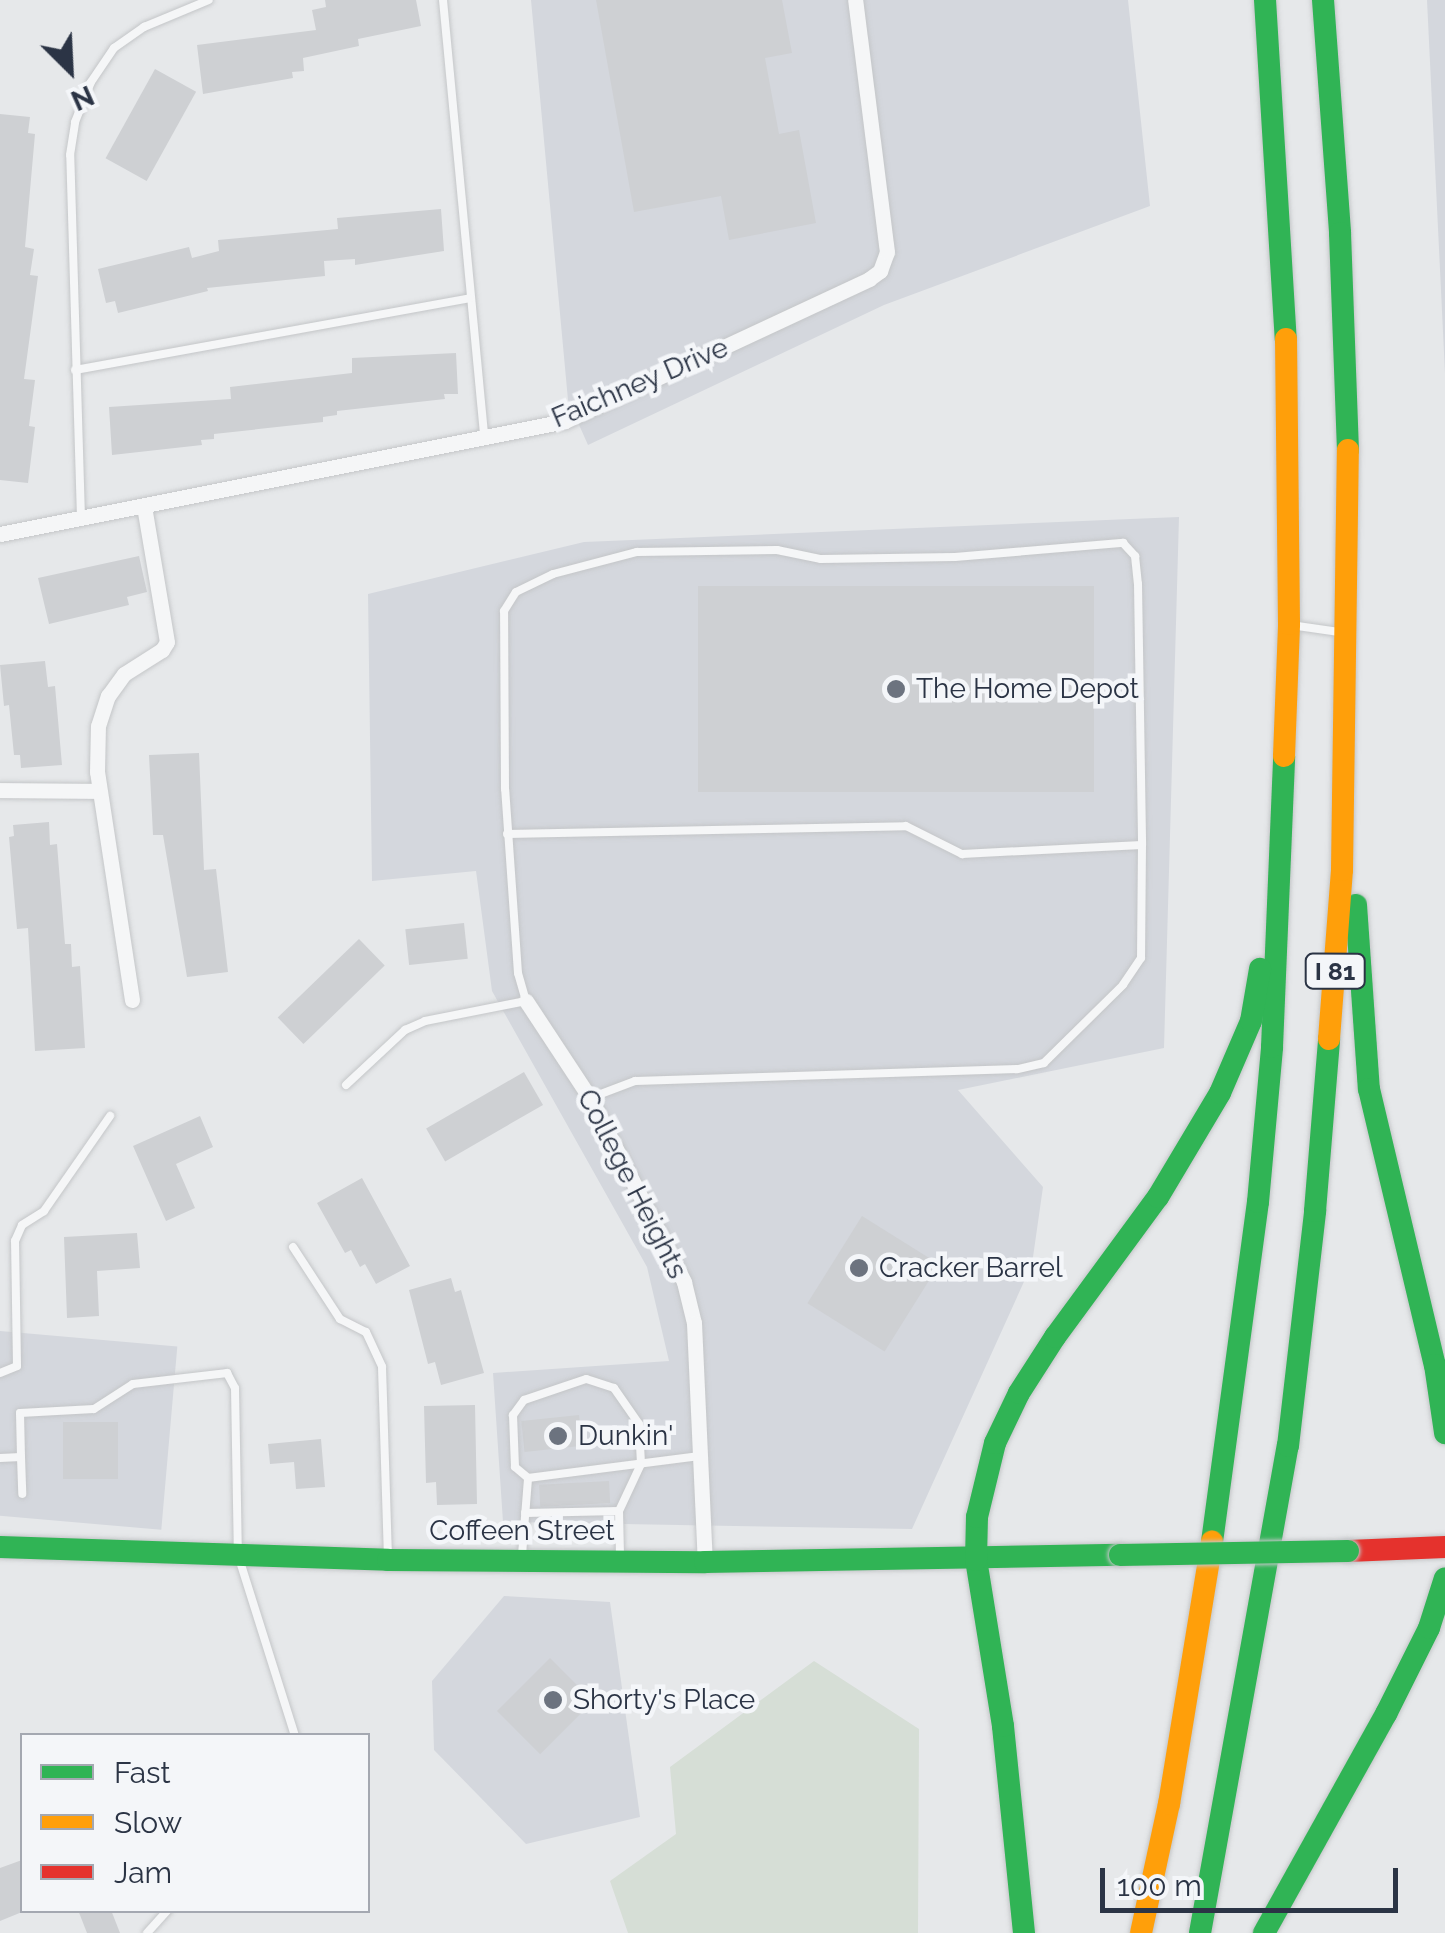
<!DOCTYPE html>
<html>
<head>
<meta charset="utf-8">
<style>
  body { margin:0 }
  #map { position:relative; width:1445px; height:1933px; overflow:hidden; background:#e6e8ea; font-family:Raleway,sans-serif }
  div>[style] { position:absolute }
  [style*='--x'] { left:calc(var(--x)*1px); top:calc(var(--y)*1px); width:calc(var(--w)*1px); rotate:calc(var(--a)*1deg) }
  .built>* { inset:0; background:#d4d7dd; transform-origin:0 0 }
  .green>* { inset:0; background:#d6ded6 }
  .building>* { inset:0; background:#ced0d3; transform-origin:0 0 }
  .roads { filter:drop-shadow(0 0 2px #c4c6c8) drop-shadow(0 0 2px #c4c6c8) }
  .lane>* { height:8px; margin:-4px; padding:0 4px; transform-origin:4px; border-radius:4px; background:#f5f6f7 }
  .street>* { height:15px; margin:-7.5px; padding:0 7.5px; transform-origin:7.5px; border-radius:7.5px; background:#f5f6f7 }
  .fast>* { height:22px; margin:-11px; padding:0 11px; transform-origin:11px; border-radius:11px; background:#30b455 }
  .slow>* { height:22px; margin:-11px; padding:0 11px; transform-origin:11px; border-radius:11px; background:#ff9f0a }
  .jam>* { height:22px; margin:-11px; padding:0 11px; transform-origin:11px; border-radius:11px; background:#e5322d }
  .bridges { filter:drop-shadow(0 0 2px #c4c6c8) drop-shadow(0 0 2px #c4c6c8) }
  .fast-bridge>* { height:22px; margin:-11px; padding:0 11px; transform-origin:11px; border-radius:11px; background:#30b455 }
  .dots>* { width:28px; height:28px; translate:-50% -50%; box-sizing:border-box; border:5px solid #f4f6f9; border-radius:50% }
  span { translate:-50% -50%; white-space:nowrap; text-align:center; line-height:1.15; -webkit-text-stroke:9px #f4f6f9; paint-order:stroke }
  .shield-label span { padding:2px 8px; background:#f4f6f9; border:2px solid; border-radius:8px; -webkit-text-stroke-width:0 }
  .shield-label { font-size:25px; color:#2b3445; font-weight:700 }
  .street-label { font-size:28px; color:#2b3445 }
  .poi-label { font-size:28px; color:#2b3445 }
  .left { translate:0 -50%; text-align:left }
  .legend { position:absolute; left:20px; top:1733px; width:350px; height:180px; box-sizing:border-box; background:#f4f6f9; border:2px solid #a4a8b1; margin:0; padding:12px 18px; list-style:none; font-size:30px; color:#2b3445 }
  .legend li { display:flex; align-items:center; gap:20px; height:50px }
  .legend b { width:50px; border:2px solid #a4a8b1 }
  .north { position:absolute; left:20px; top:20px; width:100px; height:100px; -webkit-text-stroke:8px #f4f6f9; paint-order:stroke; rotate:156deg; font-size:28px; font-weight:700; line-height:40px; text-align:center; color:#2b3445 }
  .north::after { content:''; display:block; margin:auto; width:35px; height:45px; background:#2b3445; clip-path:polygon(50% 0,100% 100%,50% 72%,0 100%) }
  .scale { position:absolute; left:1100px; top:1868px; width:298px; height:45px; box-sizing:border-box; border:5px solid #2b3445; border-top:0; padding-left:12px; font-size:30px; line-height:35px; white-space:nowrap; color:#2b3445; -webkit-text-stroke:8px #f4f6f9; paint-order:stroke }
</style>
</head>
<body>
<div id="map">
  <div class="built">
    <div style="clip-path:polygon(531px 0,1128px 0,1150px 206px,884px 305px,588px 445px,568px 400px)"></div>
    <div style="clip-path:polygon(1427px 0,1445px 0,1445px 373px)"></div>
    <div style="clip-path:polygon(1179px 517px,1164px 1048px,958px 1090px,1043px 1187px,1032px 1264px,912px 1529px,503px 1522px,493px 1373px,669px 1361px,647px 1267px,492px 991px,476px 871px,372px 881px,368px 594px,584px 542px)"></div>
    <div style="left:0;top:1331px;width:178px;height:184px;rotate:5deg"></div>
    <div style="clip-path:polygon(504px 1596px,610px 1602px,640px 1817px,526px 1844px,434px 1750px,432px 1681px)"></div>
  </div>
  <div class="green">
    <div style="clip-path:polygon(814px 1661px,919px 1729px,918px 1933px,628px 1933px,610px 1881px,676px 1834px,670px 1767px)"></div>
  </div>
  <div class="building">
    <div style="clip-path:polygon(325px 0,416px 0,421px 26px,358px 39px,359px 46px,303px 58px,304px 71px,292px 72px,293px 78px,203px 94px,197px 45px,316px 30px,312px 10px,326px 7px)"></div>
    <div style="clip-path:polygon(596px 0,782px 0,792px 53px,765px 58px,779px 134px,799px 130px,816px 223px,729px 240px,721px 196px,634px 212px)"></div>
    <div style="left:155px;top:69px;width:47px;height:102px;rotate:29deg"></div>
    <div style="clip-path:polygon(0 114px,30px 117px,28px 133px,35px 134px,25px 247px,34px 249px,30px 275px,38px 276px,24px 379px,35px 380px,29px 426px,35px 427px,28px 483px,0 480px)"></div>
    <div style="clip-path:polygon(441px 209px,444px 251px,355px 265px,355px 259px,324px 261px,325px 276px,207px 288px,208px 291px,118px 313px,115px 301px,106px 303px,98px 269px,189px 247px,192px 258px,219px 251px,218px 240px,338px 229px,337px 218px)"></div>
    <div style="clip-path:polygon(456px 353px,458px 394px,444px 394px,445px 399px,337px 411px,337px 415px,323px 417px,323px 422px,214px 434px,214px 439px,201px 440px,202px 445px,112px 455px,109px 407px,231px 399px,230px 387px,352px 373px,352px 358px)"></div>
    <div style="clip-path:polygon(139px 556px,147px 592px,127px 597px,129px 605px,49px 624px,38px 578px)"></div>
    <div style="left:698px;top:586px;width:396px;height:206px"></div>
    <div style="clip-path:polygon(45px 661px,48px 687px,55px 686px,62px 765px,21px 768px,20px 755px,14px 755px,9px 705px,4px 706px,0 665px)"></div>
    <div style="clip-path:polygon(199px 753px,204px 870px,216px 869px,228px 972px,187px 977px,163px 835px,153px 835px,149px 755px)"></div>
    <div style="clip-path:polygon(49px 822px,50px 845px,57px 844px,65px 944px,71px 944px,72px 967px,80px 966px,85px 1048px,35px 1051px,28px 928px,17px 929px,9px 837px,14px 836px,13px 825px)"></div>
    <div style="left:464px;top:923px;width:36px;height:59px;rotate:84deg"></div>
    <div style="left:359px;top:939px;width:37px;height:113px;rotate:46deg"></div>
    <div style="left:524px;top:1072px;width:38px;height:113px;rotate:60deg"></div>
    <div style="clip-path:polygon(200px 1116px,213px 1147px,176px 1164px,195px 1208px,166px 1221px,133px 1146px)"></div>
    <div style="clip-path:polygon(362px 1178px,410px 1266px,376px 1284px,365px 1264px,360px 1267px,351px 1250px,345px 1253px,317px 1203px)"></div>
    <div style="left:862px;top:1216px;width:91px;height:103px;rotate:32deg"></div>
    <div style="clip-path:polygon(137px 1233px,140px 1268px,97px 1271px,99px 1316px,67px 1318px,64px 1237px)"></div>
    <div style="clip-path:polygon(451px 1278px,455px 1292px,461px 1290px,484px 1373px,441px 1385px,435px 1362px,428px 1364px,409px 1290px)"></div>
    <div style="clip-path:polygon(475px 1405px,477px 1504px,437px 1505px,436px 1482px,426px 1483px,424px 1406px)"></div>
    <div style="left:579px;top:1415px;width:31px;height:58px;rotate:84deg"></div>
    <div style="left:63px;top:1422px;width:55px;height:57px"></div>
    <div style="clip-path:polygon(321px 1439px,325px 1487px,296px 1489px,294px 1462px,270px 1464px,268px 1444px)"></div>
    <div style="left:609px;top:1481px;width:22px;height:70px;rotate:87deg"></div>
    <div style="left:550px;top:1658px;width:61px;height:75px;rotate:45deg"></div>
    <div style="clip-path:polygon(22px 1860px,22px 1912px,0 1921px,0 1868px)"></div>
    <div style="clip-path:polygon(78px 1910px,111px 1910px,120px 1933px,87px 1933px)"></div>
  </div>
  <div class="roads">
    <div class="lane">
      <div style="--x:443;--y:0;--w:437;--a:84.6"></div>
      <div style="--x:75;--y:370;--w:402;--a:-10.3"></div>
      <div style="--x:81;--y:518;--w:363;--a:-91.7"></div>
      <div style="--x:70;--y:155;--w:33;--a:-81"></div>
      <div style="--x:75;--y:122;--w:43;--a:-68.2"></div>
      <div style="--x:91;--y:82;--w:41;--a:-55.9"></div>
      <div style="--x:114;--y:48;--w:37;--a:-35"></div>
      <div style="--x:144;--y:27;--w:70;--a:-22.6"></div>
      <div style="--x:1298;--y:626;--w:41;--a:8.3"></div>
      <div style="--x:507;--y:834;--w:399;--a:-1.1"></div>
      <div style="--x:906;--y:826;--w:63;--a:26.6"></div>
      <div style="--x:962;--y:854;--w:180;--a:-2.9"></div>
      <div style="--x:346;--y:1085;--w:81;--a:-43"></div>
      <div style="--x:405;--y:1030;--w:22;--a:-24"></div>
      <div style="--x:425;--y:1021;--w:103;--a:-11.2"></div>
      <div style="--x:526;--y:1001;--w:29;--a:-106"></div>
      <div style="--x:518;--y:973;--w:184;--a:-94"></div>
      <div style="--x:505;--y:789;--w:178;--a:-90.3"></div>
      <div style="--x:504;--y:611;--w:22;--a:-58"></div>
      <div style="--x:516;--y:592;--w:41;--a:-25.9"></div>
      <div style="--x:553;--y:574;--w:87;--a:-14.7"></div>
      <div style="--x:637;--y:552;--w:140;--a:-0.8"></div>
      <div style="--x:777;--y:550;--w:45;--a:11.6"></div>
      <div style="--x:821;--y:559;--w:134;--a:-0.9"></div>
      <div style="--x:955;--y:557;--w:169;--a:-4.8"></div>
      <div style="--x:1123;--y:543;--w:18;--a:47"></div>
      <div style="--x:1135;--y:556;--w:28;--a:84"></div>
      <div style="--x:1138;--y:584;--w:261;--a:89.1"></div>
      <div style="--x:1142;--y:845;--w:113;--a:90.5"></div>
      <div style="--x:1141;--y:958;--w:32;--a:124"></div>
      <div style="--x:1123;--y:985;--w:111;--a:135.4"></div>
      <div style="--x:1044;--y:1063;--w:28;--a:167"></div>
      <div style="--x:1017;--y:1069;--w:382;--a:178.2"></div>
      <div style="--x:635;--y:1081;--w:48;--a:159.3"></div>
      <div style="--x:293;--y:1247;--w:86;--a:56.9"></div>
      <div style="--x:340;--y:1319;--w:29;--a:27"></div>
      <div style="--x:366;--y:1332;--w:38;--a:65"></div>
      <div style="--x:382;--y:1367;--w:188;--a:88.2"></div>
      <div style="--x:0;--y:1373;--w:18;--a:-22"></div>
      <div style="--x:17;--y:1366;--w:125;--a:-90.9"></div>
      <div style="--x:15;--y:1241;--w:17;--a:-66"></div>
      <div style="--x:22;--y:1225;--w:26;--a:-32"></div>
      <div style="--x:44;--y:1211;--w:116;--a:-55.2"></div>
      <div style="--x:21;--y:1457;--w:37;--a:88"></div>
      <div style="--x:0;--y:1458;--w:21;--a:-3"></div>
      <div style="--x:21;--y:1457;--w:44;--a:-91.3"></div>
      <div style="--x:20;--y:1413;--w:74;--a:-3.1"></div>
      <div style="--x:94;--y:1409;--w:46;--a:-32.7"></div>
      <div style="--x:133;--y:1384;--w:95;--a:-6.7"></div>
      <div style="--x:227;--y:1373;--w:17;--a:62"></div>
      <div style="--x:235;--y:1388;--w:167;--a:89"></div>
      <div style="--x:238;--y:1555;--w:190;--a:72.5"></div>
      <div style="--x:619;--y:1511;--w:45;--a:88.7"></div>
      <div style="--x:525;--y:1513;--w:94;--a:-1.2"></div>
      <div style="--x:619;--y:1511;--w:52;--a:-64.9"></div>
      <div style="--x:641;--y:1464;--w:40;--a:-92.9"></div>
      <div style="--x:639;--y:1424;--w:44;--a:-124.8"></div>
      <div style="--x:614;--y:1388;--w:29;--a:-162"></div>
      <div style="--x:586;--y:1379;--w:65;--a:161.3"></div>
      <div style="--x:524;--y:1400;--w:19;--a:126"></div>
      <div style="--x:513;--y:1415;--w:52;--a:87.8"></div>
      <div style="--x:515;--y:1467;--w:17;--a:40"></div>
      <div style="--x:522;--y:1555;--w:77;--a:-85.5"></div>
      <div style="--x:528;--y:1478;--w:173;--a:-7.3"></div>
      <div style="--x:147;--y:1933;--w:31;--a:-48"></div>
    </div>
    <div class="street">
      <div style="--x:0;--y:534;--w:576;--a:-11.31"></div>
      <div style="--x:565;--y:421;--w:336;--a:-25"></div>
      <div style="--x:869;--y:279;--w:14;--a:-36"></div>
      <div style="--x:880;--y:271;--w:20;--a:-70"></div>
      <div style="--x:887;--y:252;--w:254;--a:-97.2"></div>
      <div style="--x:0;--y:790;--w:99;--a:0.6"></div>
      <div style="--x:132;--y:1000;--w:231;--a:-98.7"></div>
      <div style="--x:97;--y:772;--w:46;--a:-88.8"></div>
      <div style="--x:98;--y:726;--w:32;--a:-72"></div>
      <div style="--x:108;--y:696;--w:27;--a:-54"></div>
      <div style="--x:124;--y:674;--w:45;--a:-32.3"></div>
      <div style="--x:162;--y:650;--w:9;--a:-58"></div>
      <div style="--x:167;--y:642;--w:138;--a:-99.6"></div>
      <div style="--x:526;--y:1001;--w:116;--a:56.6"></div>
      <div style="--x:590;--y:1098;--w:207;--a:62.9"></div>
      <div style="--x:684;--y:1282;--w:42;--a:76.3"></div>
      <div style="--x:694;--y:1323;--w:239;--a:87.4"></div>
    </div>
    <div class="fast">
      <div style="--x:1265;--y:0;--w:340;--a:86.5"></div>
      <div style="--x:1323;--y:0;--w:234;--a:85.8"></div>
      <div style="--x:1340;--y:233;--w:217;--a:87.9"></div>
      <div style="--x:1356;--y:905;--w:184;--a:86"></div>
      <div style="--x:1369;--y:1089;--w:284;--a:76.6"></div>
      <div style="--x:1435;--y:1365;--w:69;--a:81.6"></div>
      <div style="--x:1212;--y:1542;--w:343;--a:-82.3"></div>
      <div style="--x:1258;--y:1202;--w:156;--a:-84.8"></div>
      <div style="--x:1272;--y:1047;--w:291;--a:-87.6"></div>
      <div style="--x:0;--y:1547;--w:388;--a:1.9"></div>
      <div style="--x:388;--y:1560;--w:317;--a:0.4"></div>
      <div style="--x:705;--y:1562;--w:415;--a:-1"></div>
      <div style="--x:1024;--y:1933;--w:208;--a:-95.8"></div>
      <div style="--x:1003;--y:1726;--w:168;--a:-99.2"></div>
      <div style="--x:976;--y:1560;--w:43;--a:-88.7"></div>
      <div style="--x:977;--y:1517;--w:76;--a:-76.3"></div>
      <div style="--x:995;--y:1443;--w:55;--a:-64.4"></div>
      <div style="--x:1019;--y:1393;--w:67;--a:-57.3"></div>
      <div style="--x:1055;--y:1337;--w:174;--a:-53.7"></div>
      <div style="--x:1158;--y:1197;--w:121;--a:-59.2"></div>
      <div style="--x:1220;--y:1093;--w:78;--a:-66.7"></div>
      <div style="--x:1251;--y:1021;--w:53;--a:-80.2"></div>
      <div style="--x:1200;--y:1933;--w:495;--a:-79.8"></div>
      <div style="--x:1288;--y:1446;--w:237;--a:-83.4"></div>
      <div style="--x:1315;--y:1211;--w:173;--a:-85.3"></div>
      <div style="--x:1264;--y:1933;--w:251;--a:-60.9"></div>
      <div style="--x:1386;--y:1714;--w:96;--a:-63.4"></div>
      <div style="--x:1429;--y:1628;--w:52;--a:-72.3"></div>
    </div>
    <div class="slow">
      <div style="--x:1284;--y:756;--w:132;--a:-87.8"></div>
      <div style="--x:1289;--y:624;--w:285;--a:-90.6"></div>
      <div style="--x:1329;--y:1039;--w:169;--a:-85.6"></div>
      <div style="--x:1342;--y:870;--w:420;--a:-89.2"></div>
      <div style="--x:1141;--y:1933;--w:132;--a:-77.8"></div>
      <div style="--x:1169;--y:1804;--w:266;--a:-80.7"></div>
    </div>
    <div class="jam">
      <div style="--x:1348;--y:1551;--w:97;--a:-2.4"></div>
    </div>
  </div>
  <div class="bridges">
    <div class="fast-bridge">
      <div style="--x:1120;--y:1555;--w:228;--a:-1"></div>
    </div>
  </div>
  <div class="dots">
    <div style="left:896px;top:689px;background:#6c737f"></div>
    <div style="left:859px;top:1268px;background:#6c737f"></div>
    <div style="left:558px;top:1436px;background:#6c737f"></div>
    <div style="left:553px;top:1700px;background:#6c737f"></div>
  </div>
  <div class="shield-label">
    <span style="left:1335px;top:971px">I 81</span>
  </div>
  <div class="street-label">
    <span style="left:640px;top:383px;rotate:-23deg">Faichney Drive</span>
    <span style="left:632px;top:1184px;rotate:63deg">College Heights</span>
    <span style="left:522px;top:1531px">Coffeen Street</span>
  </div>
  <div class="poi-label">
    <span class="left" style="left:916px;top:689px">The Home Depot</span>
    <span class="left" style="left:879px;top:1268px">Cracker Barrel</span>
    <span class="left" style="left:578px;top:1436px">Dunkin'</span>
    <span class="left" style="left:573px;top:1700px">Shorty's Place</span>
  </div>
  <ul class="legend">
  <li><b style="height:12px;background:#30b455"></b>Fast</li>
  <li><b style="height:12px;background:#ff9f0a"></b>Slow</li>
  <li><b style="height:12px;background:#e5322d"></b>Jam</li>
  </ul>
  <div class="north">N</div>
  <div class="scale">100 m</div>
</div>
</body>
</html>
